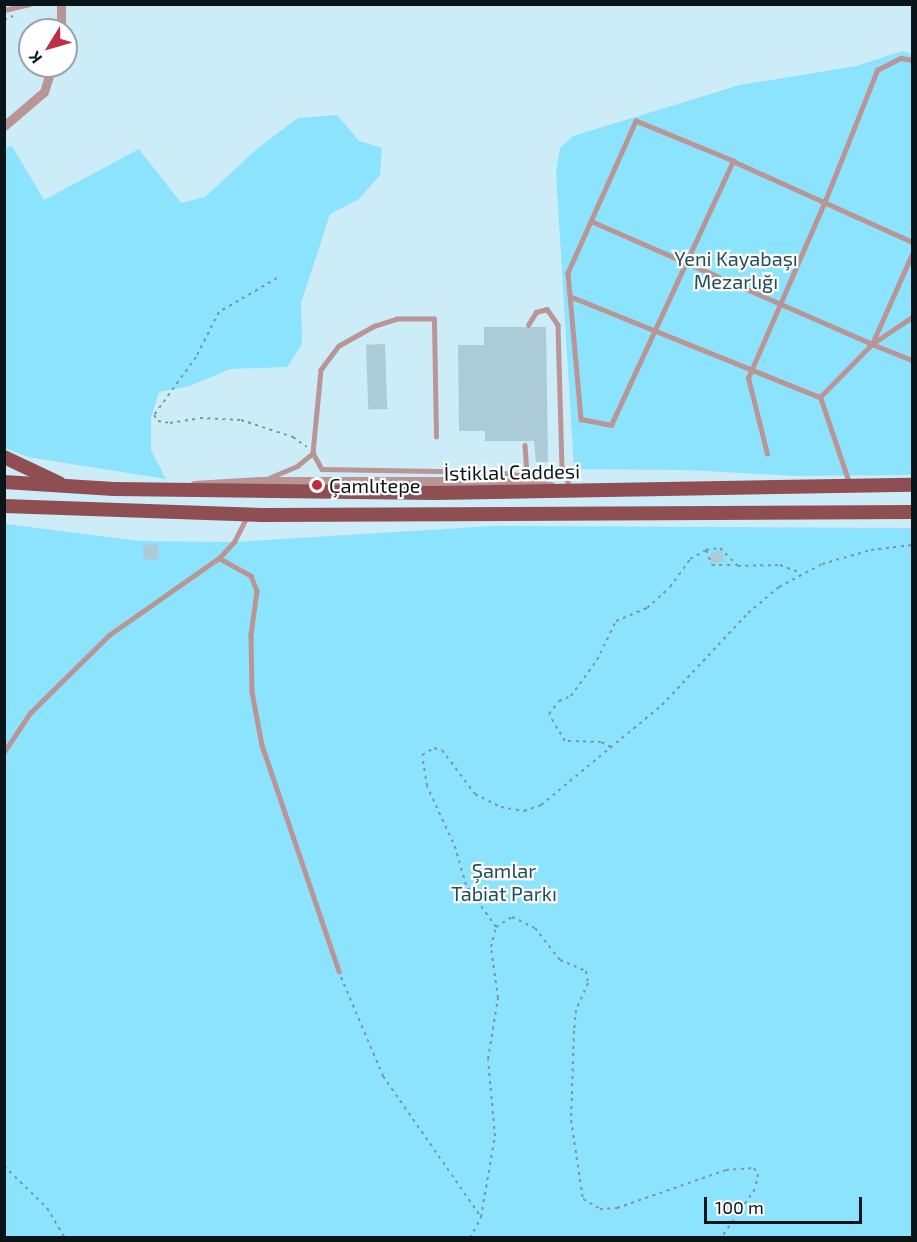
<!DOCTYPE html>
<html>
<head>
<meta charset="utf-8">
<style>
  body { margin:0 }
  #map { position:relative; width:917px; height:1242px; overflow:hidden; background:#ccedf8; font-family:"Exo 2",sans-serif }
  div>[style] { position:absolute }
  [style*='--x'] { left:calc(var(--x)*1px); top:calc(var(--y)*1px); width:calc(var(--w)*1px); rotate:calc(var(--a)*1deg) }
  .green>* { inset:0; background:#8be3fe }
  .building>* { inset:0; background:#abccd6; transform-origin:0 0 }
  .path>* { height:2px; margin-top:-1px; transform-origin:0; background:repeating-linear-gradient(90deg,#7d969d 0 3px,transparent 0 7.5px) }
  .lane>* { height:4.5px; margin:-2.25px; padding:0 2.25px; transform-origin:2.25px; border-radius:2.25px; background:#ba9595 }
  .street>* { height:9px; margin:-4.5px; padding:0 4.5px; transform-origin:4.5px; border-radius:4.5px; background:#ba9595 }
  .primary>* { height:14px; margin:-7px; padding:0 7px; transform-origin:7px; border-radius:7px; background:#8f4f52 }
  .dots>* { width:16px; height:16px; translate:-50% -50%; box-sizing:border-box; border:3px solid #fff; border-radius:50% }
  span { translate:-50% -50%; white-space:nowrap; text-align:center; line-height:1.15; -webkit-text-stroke:4.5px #fff; paint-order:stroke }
  .park-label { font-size:20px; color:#224e5b }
  .street-label { font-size:20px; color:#091518 }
  .poi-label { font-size:20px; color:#091518 }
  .left { translate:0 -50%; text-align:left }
  .frame { position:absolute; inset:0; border:6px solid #091518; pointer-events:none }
  .north { position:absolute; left:18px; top:18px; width:60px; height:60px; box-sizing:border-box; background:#fff; border:2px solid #9da1a3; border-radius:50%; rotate:233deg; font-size:16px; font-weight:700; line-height:24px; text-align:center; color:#091518 }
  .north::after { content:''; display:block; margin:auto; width:21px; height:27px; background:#be2d42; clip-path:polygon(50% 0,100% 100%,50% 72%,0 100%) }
  .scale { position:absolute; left:704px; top:1197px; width:158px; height:27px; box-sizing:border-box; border:3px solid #091518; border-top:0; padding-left:8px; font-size:18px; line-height:21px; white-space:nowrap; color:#091518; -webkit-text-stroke:4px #fff; paint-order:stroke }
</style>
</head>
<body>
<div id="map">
  <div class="green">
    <div style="clip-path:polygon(903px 51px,912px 54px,912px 475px,797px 476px,687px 470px,574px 469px,556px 173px,560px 148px,573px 136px,740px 85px,856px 66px)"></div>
    <div style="clip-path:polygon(337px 115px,359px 141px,382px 148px,380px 175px,359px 199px,330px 214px,301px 303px,302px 344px,287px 367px,230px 369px,190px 386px,159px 392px,151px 418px,151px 450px,166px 479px,28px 457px,5px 448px,5px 148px,12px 146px,44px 200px,139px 149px,181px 203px,205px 197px,258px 148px,298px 118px)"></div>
    <div style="clip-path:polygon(6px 524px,140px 541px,234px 542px,493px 526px,912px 528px,912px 1237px,5px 1238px)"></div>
  </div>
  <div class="building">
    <div style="clip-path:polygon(484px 327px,546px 327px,548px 462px,536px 462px,534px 441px,485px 441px,485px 431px,459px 431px,458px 345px,484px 345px)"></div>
    <div style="left:385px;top:344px;width:65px;height:19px;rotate:88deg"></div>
    <div style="left:158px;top:544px;width:15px;height:15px;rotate:86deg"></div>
    <div style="left:723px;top:551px;width:11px;height:13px;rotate:85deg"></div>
  </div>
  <div class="path">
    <div style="--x:4;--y:20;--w:10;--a:-24"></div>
    <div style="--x:277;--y:278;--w:67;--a:149.6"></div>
    <div style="--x:219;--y:312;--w:51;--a:117.1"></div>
    <div style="--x:196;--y:357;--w:72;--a:125.9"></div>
    <div style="--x:154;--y:415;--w:7;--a:56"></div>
    <div style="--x:158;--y:421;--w:12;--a:9"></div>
    <div style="--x:170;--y:423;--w:30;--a:-9"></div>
    <div style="--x:200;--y:418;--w:41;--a:2.8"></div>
    <div style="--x:241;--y:420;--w:55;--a:18.1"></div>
    <div style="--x:293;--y:437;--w:17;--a:36"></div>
    <div style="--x:706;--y:550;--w:16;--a:68"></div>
    <div style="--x:712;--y:565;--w:22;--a:0"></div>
    <div style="--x:611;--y:747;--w:11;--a:-153"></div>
    <div style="--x:601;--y:742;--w:36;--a:-178"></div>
    <div style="--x:565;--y:741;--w:31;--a:-121"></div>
    <div style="--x:549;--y:714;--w:16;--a:-52"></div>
    <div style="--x:559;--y:701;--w:13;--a:-23"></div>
    <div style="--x:571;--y:696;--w:44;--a:-54.2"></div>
    <div style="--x:597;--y:660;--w:43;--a:-64"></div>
    <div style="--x:616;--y:621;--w:34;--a:-23"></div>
    <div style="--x:647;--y:608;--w:31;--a:-42"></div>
    <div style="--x:670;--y:587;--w:34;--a:-54"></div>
    <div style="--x:690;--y:559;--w:18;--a:-29"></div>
    <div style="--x:706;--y:550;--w:14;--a:-8"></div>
    <div style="--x:720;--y:548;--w:25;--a:45"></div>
    <div style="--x:738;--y:566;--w:42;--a:-1.4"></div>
    <div style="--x:780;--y:565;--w:22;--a:21"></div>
    <div style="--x:496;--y:927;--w:52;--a:-125.5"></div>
    <div style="--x:466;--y:885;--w:37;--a:-106"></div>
    <div style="--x:456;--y:849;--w:69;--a:-114.7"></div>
    <div style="--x:427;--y:786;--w:31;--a:-99"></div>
    <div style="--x:422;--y:755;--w:14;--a:-30"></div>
    <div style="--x:434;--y:748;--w:8;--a:14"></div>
    <div style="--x:442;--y:750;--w:55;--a:53.1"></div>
    <div style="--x:475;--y:794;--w:29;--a:27"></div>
    <div style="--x:501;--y:807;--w:23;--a:10"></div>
    <div style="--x:524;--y:811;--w:18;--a:-19"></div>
    <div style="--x:541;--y:805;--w:157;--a:-39.6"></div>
    <div style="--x:662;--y:705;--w:126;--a:-46.9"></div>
    <div style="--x:748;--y:613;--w:40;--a:-40"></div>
    <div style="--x:779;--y:587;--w:49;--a:-28.1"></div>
    <div style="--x:822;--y:564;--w:51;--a:-15.9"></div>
    <div style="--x:871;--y:550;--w:41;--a:-7"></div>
    <div style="--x:341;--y:977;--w:108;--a:67"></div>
    <div style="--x:383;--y:1076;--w:172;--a:55.2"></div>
    <div style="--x:4;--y:1166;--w:60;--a:44.3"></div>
    <div style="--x:47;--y:1208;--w:35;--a:59"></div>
    <div style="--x:470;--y:1238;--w:24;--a:-62"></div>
    <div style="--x:481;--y:1217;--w:82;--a:-80.2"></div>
    <div style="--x:495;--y:1136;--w:77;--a:-95.2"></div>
    <div style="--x:488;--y:1059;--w:62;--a:-80.7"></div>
    <div style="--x:498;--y:998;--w:51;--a:-97.8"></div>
    <div style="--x:491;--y:947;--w:21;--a:-76"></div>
    <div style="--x:496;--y:927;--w:19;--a:-32"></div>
    <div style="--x:512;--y:917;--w:25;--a:26"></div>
    <div style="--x:535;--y:928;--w:41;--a:52"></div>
    <div style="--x:560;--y:960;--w:28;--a:23"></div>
    <div style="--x:586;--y:971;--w:12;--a:81"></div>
    <div style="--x:588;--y:983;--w:30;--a:114"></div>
    <div style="--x:576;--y:1010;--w:21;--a:95"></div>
    <div style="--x:574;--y:1031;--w:89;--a:91.9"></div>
    <div style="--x:571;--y:1120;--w:80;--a:81.4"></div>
    <div style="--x:583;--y:1199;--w:20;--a:30"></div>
    <div style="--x:600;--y:1209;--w:17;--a:-3"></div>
    <div style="--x:617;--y:1208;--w:115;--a:-19.2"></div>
    <div style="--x:726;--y:1170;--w:28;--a:-4"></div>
    <div style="--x:754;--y:1168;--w:7;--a:56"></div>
    <div style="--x:758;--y:1174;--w:15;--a:101"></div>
    <div style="--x:755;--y:1189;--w:60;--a:124.8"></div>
  </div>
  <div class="lane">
    <div style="--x:4;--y:10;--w:26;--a:-13"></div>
    <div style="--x:733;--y:161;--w:105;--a:-157.6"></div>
    <div style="--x:636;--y:121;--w:167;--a:114.1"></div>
    <div style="--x:568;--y:273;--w:147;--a:84.9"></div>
    <div style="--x:581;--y:419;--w:31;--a:11"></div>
    <div style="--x:611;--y:425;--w:291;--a:-65.2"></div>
    <div style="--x:733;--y:161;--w:196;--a:24.3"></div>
    <div style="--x:591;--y:221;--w:307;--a:23.6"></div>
    <div style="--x:872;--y:344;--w:98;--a:-66"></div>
    <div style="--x:572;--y:297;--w:267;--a:22"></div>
    <div style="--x:528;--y:325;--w:15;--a:-58"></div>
    <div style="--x:536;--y:312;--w:11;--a:-15"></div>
    <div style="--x:547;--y:309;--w:19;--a:55"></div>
    <div style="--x:558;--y:325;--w:143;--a:88.4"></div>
    <div style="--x:562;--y:468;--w:21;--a:67"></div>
    <div style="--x:872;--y:344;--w:43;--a:21.8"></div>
    <div style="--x:436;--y:437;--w:118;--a:-91"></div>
    <div style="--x:434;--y:319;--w:37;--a:180"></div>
    <div style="--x:397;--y:319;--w:23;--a:162"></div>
    <div style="--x:375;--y:326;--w:41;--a:150.9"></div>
    <div style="--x:339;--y:346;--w:30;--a:127"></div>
    <div style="--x:321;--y:370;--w:83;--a:95.5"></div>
    <div style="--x:313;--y:453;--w:18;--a:61"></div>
    <div style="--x:322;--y:469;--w:173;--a:1"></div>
    <div style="--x:495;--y:472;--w:26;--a:7"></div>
    <div style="--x:521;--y:475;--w:22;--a:22"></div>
    <div style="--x:525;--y:445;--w:31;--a:86"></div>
    <div style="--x:767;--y:454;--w:78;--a:-104"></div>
    <div style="--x:748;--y:378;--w:193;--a:-66.5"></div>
    <div style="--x:825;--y:201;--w:141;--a:-68.3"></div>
    <div style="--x:877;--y:70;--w:27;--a:-27"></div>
    <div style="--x:901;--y:58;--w:11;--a:10"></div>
    <div style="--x:269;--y:478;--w:30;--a:-23"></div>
    <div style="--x:297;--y:466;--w:21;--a:-39"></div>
    <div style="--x:849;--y:483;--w:91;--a:-108.6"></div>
    <div style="--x:820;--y:397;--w:74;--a:-45.5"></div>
    <div style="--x:872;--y:344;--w:48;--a:-34"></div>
    <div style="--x:219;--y:558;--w:37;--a:29"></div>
    <div style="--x:251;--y:576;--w:16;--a:68"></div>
    <div style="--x:257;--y:591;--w:44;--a:97.8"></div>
    <div style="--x:251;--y:635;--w:57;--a:89"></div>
    <div style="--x:252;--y:692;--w:54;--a:79.3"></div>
    <div style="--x:262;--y:745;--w:239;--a:71.2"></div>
    <div style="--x:4;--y:752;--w:47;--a:-56.3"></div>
    <div style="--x:30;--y:713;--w:111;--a:-44.6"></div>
    <div style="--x:109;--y:635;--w:134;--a:-35"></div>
    <div style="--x:219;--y:558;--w:22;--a:-47"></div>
    <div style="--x:234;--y:542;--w:28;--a:-63"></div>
  </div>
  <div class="street">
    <div style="--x:61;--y:4;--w:26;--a:90"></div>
    <div style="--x:4;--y:126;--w:52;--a:-40.4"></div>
    <div style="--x:44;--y:92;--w:27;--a:-73"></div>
    <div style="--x:194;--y:485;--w:66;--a:-3.5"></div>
    <div style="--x:260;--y:481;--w:228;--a:0"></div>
    <div style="--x:488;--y:481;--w:63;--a:4.5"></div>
  </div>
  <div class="primary">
    <div style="--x:4;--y:457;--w:61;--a:25.3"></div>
    <div style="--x:4;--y:482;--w:110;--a:3.6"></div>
    <div style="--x:114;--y:489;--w:321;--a:0.7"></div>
    <div style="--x:435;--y:493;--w:477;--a:-1"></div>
    <div style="--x:4;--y:506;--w:259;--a:2"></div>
    <div style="--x:263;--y:515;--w:649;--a:-0.26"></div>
  </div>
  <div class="dots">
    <div style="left:317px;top:485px;background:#be2d42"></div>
  </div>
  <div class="park-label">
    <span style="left:736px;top:270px">Yeni Kayabaşı<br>Mezarlığı</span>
    <span style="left:504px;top:882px">Şamlar<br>Tabiat Parkı</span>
  </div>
  <div class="street-label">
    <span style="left:512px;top:472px;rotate:-1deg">İstiklal Caddesi</span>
  </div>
  <div class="poi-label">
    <span class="left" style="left:329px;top:485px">Çamlıtepe</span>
  </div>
  <div class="frame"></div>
  <div class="north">K</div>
  <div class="scale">100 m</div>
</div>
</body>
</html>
